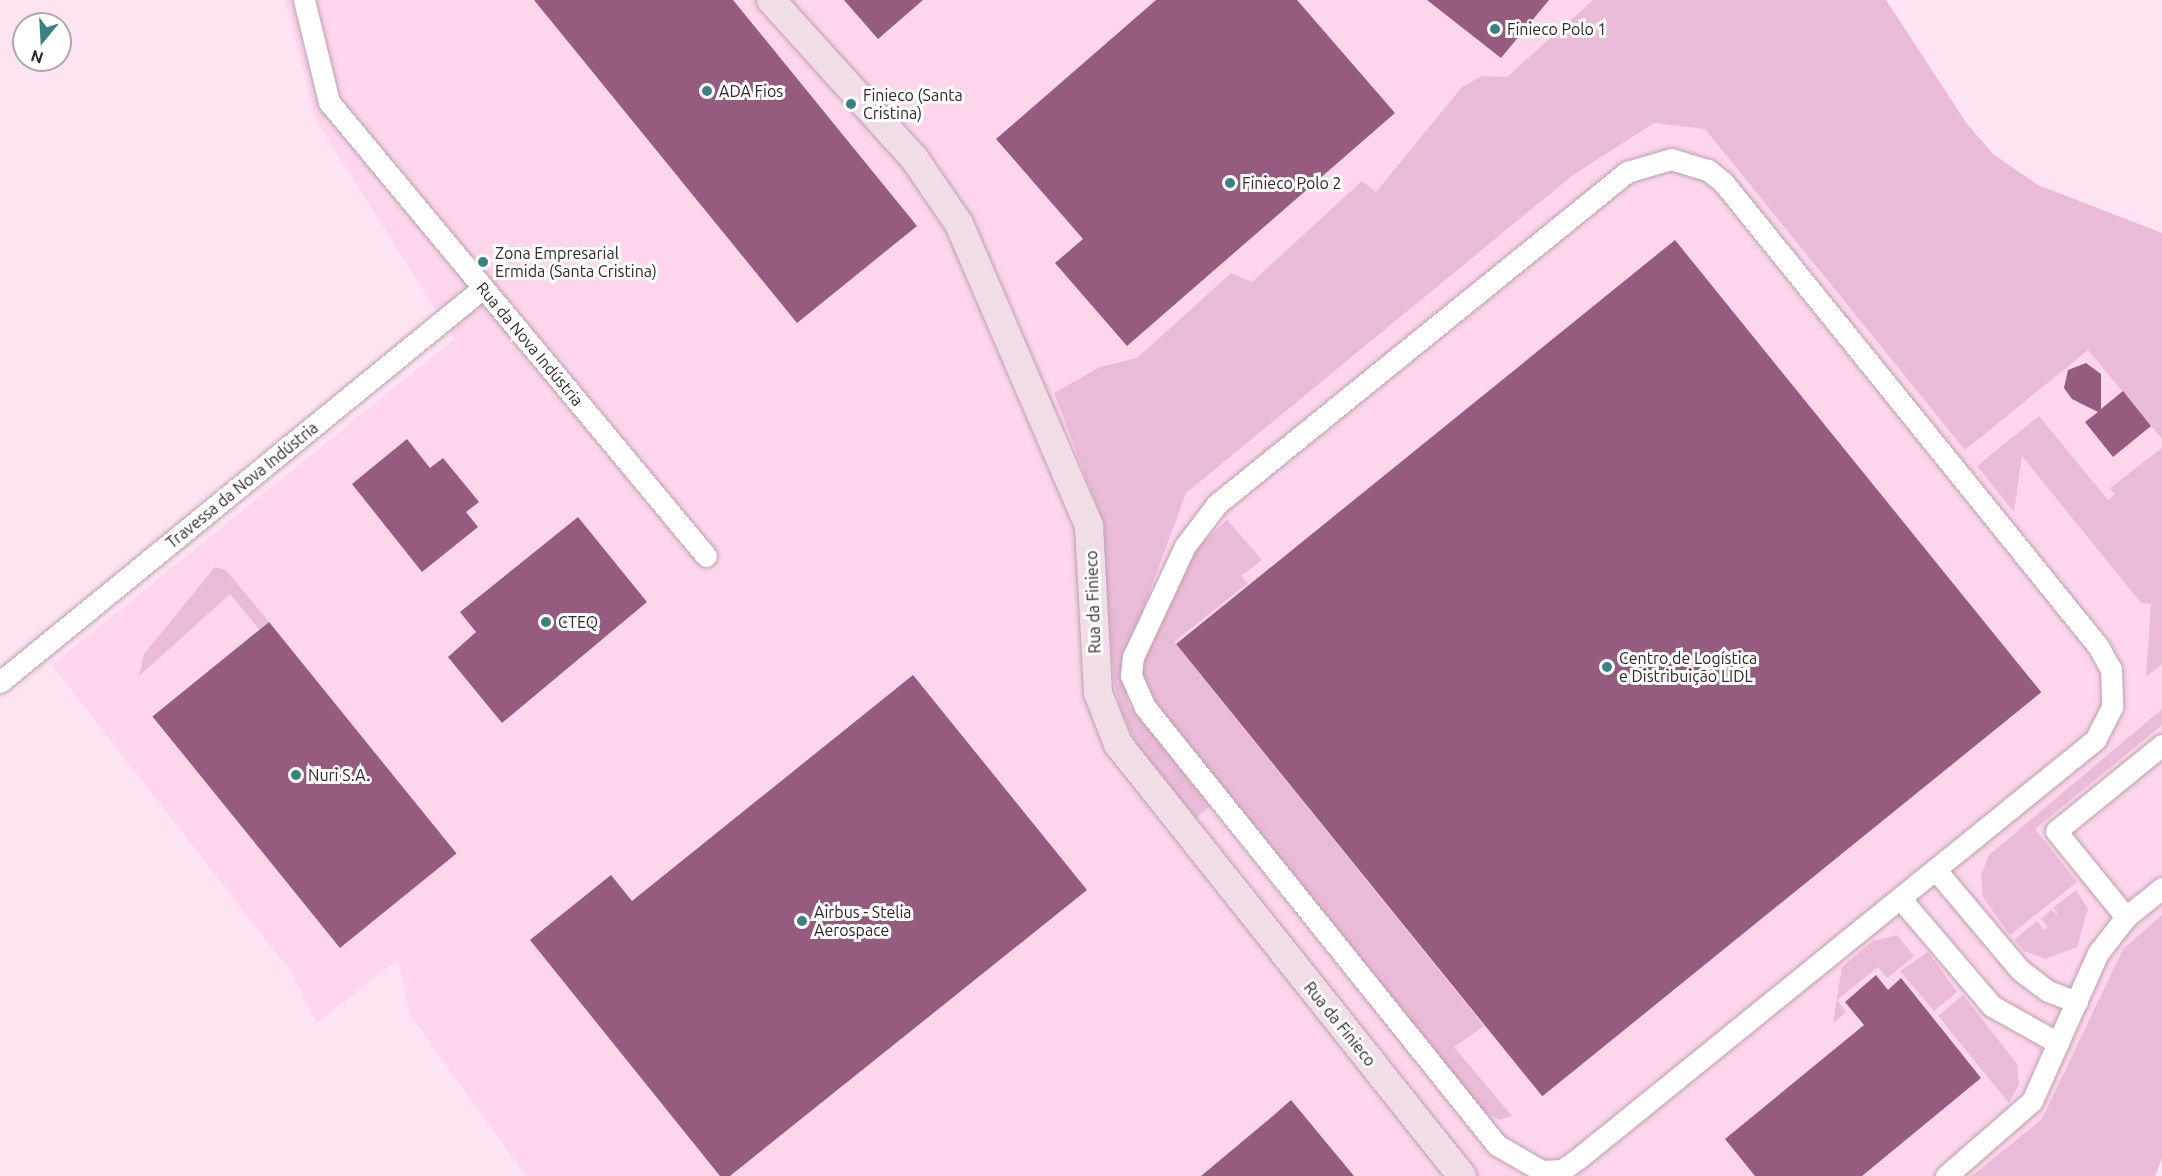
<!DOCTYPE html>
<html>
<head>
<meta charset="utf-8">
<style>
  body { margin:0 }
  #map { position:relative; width:2162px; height:1176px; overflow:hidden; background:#fee4f3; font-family:Ubuntu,sans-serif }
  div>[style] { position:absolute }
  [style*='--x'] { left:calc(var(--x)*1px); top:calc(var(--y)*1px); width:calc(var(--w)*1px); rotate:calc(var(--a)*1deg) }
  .built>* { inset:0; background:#fdd6ec }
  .green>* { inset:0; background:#eabbd6 }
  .building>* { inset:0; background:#955c7f; transform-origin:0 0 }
  .roads { filter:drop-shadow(0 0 2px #bd9fb0) drop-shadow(0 0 2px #bd9fb0) }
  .street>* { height:21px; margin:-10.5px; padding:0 10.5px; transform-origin:10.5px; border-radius:10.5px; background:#fff }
  .secondary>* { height:28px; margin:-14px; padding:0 14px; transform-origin:14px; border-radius:14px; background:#f0dde8 }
  .dots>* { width:16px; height:16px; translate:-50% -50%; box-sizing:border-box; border:3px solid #fff; border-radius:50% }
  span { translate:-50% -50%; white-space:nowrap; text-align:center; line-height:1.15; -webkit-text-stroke:6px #fff; paint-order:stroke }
  .poi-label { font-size:16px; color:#31252c }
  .left { translate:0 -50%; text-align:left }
  .street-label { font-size:16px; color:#31252c }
  .north { position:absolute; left:12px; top:12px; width:60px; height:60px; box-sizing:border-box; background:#fff; border:2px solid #ada8ab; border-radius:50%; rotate:198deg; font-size:16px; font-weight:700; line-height:24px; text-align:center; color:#31252c }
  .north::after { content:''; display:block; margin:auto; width:21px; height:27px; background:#3a8280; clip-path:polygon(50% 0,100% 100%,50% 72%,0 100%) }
</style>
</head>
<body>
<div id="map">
  <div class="built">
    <div style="clip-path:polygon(285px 0,1886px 0,1967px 124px,1993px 154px,2038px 185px,2162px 233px,2162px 1158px,2155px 1176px,526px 1176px,410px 1015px,398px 959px,317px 1023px,292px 973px,52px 665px,454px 339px,316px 120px)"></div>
  </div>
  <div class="green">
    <div style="clip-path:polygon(1593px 0,1886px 0,1967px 124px,1993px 154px,2038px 185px,2162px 233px,2162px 439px,2088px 350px,1965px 450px,1705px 129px,1654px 123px,1573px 175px,1186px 493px,1121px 670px,1129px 705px,1210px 806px,1196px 818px,1137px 745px,1122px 713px,1114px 682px,1100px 513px,1054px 393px,1100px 367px,1137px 358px,1231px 273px,1252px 282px,1362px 181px,1376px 192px,1462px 87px,1482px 76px,1507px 77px)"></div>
    <div style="clip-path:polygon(2039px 416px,2108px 500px,2115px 494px,2110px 488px,2162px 448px,2162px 664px,2146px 677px,2151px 604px,2141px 603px,2022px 456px,2014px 512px,1977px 466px)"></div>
    <div style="clip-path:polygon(1227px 520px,1262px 560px,1241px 576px,1248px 583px,1174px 642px,1484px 1026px,1454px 1047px,1512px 1116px,1499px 1120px,1482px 1111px,1143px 689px,1141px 661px,1195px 550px)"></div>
    <div style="clip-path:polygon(215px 567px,226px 570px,269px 622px,259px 629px,230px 594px,139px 676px,144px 654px)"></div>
    <div style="clip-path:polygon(2162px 709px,2162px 725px,2035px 829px,2077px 882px,2010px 935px,1983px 897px,1981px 875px,1989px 855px)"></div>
    <div style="clip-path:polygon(2076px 890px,2088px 909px,2077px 947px,2045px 959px,2024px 951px,2014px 940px,2037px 921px,2044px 930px,2048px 927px,2041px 919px,2051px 910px,2060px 917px,2053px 908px)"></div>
    <div style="clip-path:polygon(2162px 915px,2162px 1158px,2155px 1176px,1972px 1176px,2042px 1119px,2123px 949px)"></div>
    <div style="clip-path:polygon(1897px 935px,1914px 956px,1887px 978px,1878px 967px,1837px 1000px,1846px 1012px,1833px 1023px,1842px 967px,1873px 941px)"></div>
    <div style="clip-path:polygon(1928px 952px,1957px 992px,1934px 1011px,1900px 971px)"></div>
    <div style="clip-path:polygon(1963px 995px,2017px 1064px,2019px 1084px,2009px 1103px,1938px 1016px)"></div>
  </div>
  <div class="building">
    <div style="clip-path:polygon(534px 0,733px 0,917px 226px,797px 323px)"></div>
    <div style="clip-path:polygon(844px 0,923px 0,878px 39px)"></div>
    <div style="clip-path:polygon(1156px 0,1297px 0,1395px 113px,1127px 346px,1055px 263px,1083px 239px,996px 139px)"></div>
    <div style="clip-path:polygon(1427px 0,1549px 0,1501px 58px)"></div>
    <div style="left:1675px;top:240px;width:582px;height:642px;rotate:51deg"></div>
    <div style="clip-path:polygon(2086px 363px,2101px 374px,2101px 409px,2123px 391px,2151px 426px,2113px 457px,2085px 422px,2098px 412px,2072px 399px,2064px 388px,2068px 370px)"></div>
    <div style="clip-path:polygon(407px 439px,430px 468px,443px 458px,479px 502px,466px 512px,478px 527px,422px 572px,352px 484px)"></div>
    <div style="clip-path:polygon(578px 517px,647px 602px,502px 723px,448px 657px,476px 632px,460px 612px)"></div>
    <div style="left:269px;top:622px;width:298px;height:150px;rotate:51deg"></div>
    <div style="clip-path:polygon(913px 675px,1087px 890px,730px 1176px,720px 1176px,530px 940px,611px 875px,632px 901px)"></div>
    <div style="clip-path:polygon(1876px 975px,1888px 990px,1901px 978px,1981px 1078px,1862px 1176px,1755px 1176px,1725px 1139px,1864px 1025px,1845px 1002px)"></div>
    <div style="clip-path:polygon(1291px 1100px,1354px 1176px,1201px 1176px,1274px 1115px)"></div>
  </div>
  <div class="roads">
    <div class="street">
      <div style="--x:304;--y:0;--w:105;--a:76.2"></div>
      <div style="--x:329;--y:102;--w:590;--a:50.29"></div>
      <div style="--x:1671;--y:159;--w:39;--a:17"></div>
      <div style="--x:1708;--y:170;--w:19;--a:39"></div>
      <div style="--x:1723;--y:182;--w:597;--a:51.06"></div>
      <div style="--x:2098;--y:646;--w:26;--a:61"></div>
      <div style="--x:2111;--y:669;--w:38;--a:88"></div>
      <div style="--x:2112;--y:707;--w:36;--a:117"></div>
      <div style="--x:2096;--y:739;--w:665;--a:140.98"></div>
      <div style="--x:1579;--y:1158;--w:21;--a:145"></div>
      <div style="--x:1562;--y:1170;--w:20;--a:177"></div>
      <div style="--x:1542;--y:1171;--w:52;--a:-150"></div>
      <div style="--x:1497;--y:1145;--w:562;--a:-128.79"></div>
      <div style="--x:1145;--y:707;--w:35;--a:-114"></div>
      <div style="--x:1131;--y:675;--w:18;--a:-84"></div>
      <div style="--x:1133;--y:657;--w:123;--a:-64.9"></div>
      <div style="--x:1185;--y:546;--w:53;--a:-52.7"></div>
      <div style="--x:1217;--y:504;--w:528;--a:-39"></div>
      <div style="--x:1627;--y:172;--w:46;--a:-16.5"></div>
      <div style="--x:0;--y:682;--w:623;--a:-39.21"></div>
      <div style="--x:2162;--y:745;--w:136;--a:140.9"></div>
      <div style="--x:2056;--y:831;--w:111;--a:50.9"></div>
      <div style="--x:2126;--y:917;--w:46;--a:-38.9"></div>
      <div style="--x:1935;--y:869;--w:132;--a:49.9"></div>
      <div style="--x:2020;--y:970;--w:35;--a:37"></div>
      <div style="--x:2048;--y:991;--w:31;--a:21"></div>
      <div style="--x:1900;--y:898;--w:142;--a:49.6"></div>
      <div style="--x:1992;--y:1006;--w:76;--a:29.3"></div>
      <div style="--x:1946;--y:1176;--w:114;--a:-41.1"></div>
      <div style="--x:2032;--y:1101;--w:162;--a:-66"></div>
      <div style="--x:2098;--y:953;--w:46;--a:-52.1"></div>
    </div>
    <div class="secondary">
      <div style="--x:771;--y:0;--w:213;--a:47.9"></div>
      <div style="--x:914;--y:158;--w:80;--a:55.7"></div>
      <div style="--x:959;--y:224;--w:329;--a:66.7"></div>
      <div style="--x:1089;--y:526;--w:167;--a:86.9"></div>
      <div style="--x:1098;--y:693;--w:55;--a:68.6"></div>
      <div style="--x:1118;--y:744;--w:552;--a:51.47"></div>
    </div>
  </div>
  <div class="dots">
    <div style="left:1495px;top:29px;background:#3a8280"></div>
    <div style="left:707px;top:91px;background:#3a8280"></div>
    <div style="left:851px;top:104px;background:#3a8280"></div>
    <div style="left:1230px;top:183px;background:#3a8280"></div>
    <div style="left:483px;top:262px;background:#3a8280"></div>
    <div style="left:546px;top:622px;background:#3a8280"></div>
    <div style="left:1607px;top:667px;background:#3a8280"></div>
    <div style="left:296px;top:775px;background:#3a8280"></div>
    <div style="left:802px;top:921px;background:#3a8280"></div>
  </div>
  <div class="poi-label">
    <span class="left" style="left:1507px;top:29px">Finieco Polo 1</span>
    <span class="left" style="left:719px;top:91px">ADA Fios</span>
    <span class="left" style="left:863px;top:104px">Finieco (Santa<br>Cristina)</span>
    <span class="left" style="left:1242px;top:183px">Finieco Polo 2</span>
    <span class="left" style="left:495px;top:262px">Zona Empresarial<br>Ermida (Santa Cristina)</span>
    <span class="left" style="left:558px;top:622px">CTEQ</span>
    <span class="left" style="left:1619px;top:667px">Centro de Logística<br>e Distribuição LIDL</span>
    <span class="left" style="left:308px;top:775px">Nuri S.A.</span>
    <span class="left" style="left:814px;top:921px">Airbus - Stelia<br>Aerospace</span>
  </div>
  <div class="street-label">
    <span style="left:530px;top:344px;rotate:50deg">Rua da Nova Indústria</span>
    <span style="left:242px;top:485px;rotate:-39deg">Travessa da Nova Indústria</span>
    <span style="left:1093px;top:602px;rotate:-92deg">Rua da Finieco</span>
    <span style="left:1340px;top:1024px;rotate:51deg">Rua da Finieco</span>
  </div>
  <div class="north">N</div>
</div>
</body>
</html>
